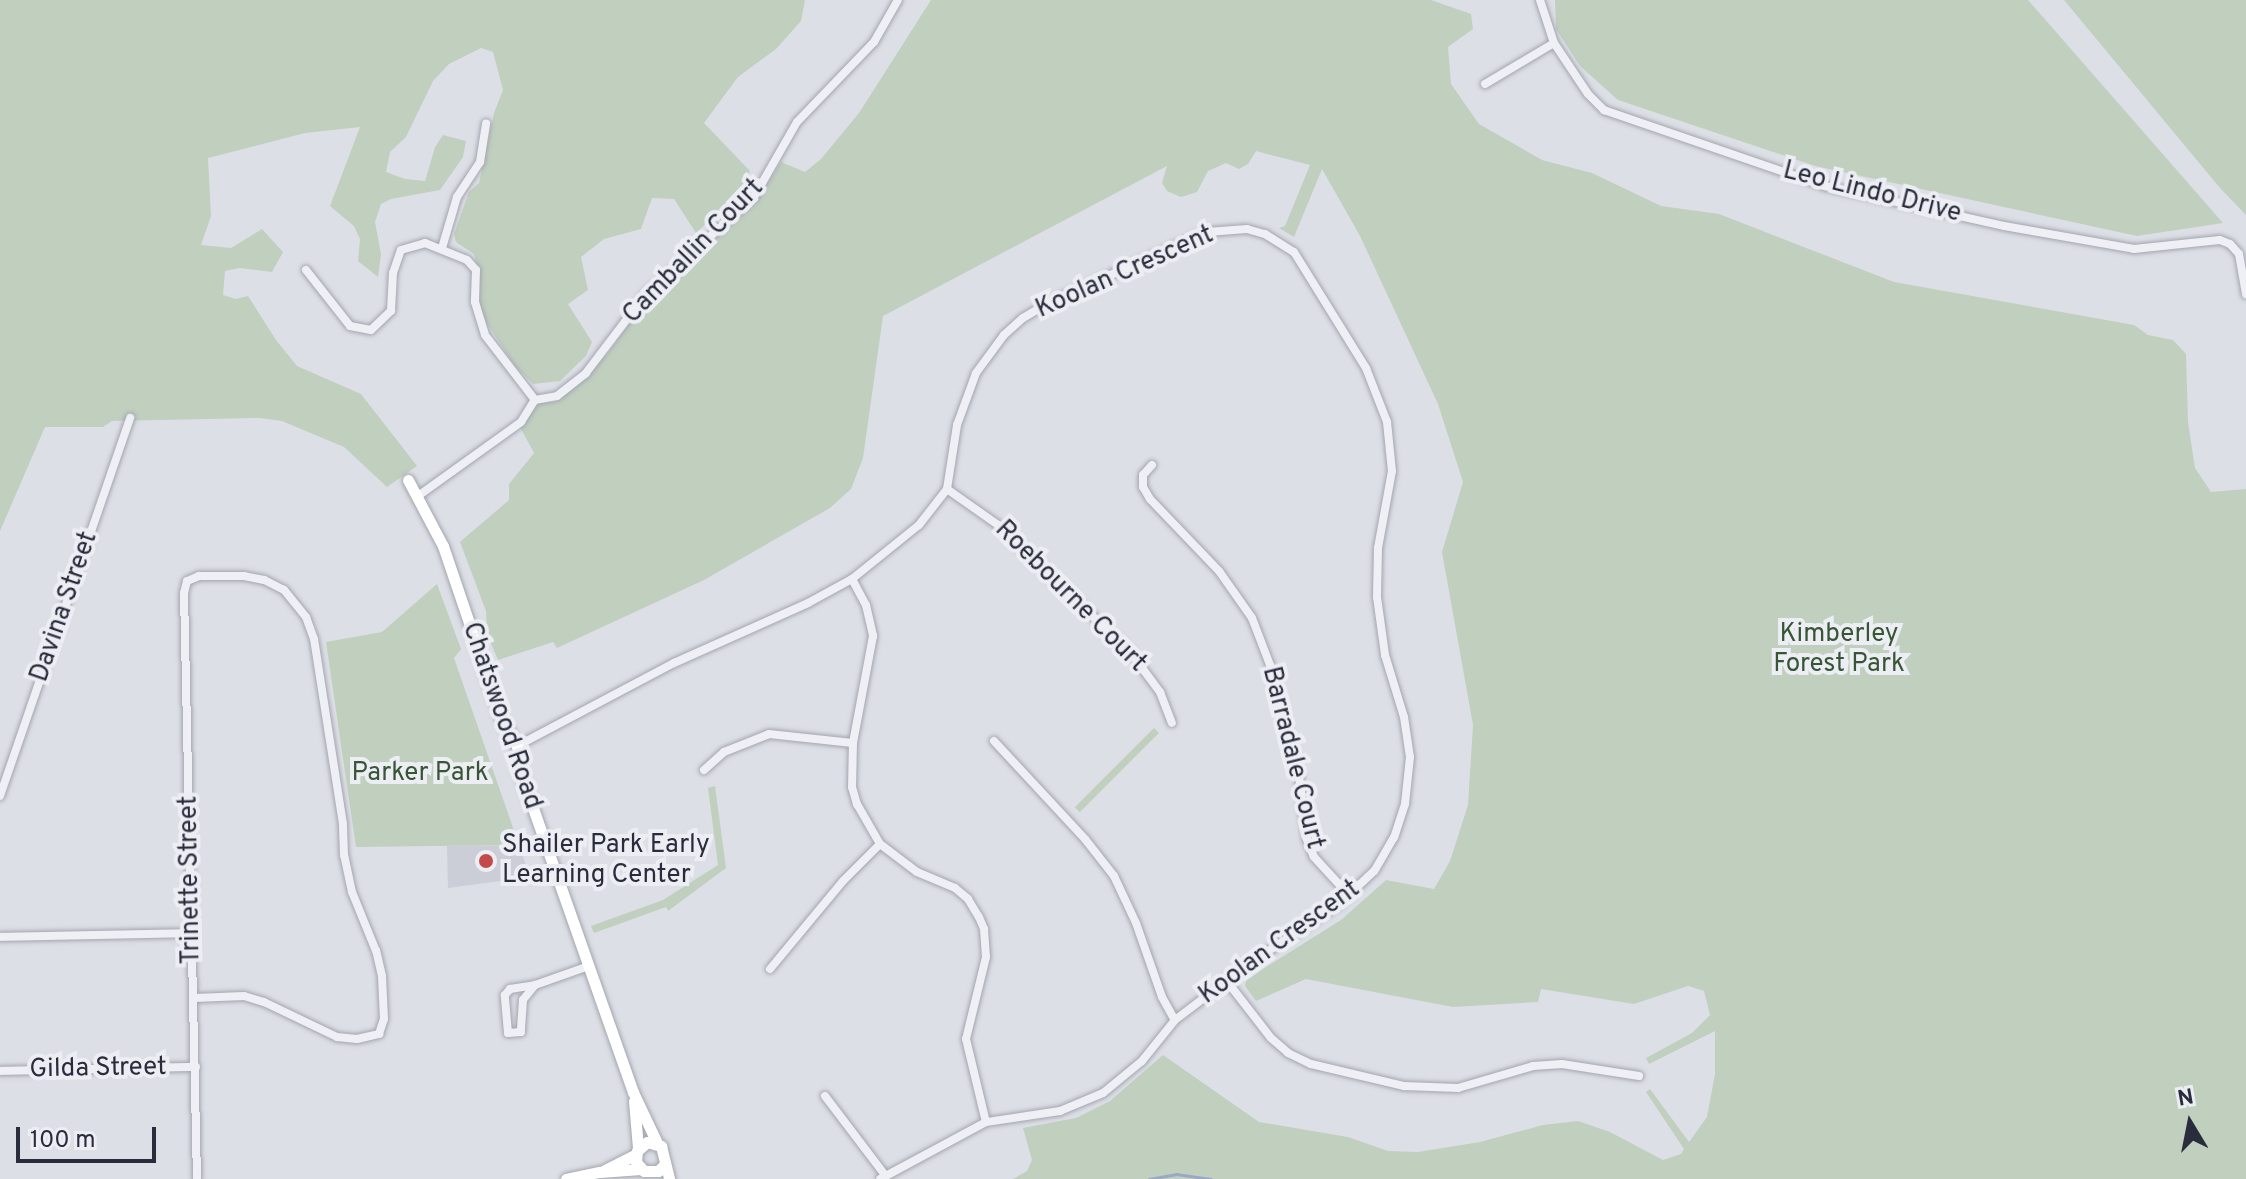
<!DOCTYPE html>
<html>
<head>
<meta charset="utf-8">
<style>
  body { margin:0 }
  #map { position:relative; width:2246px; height:1179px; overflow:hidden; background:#dddfe6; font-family:Overpass,sans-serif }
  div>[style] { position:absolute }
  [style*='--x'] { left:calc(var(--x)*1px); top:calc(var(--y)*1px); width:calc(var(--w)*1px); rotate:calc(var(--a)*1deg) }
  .built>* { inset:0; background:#cbced7 }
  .green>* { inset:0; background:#c1cfbf; transform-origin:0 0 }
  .stream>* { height:3px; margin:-1.5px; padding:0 1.5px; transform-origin:1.5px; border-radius:1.5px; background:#9aa8c4 }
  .roads { filter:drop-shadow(0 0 2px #a3a6af) drop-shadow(0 0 2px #a3a6af) }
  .street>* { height:8px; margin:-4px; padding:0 4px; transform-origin:4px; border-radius:4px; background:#eff0f5 }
  .secondary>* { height:11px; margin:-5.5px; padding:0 5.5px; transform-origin:5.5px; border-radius:5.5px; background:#fff }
  .dots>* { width:22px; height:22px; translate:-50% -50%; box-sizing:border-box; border:4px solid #eceef4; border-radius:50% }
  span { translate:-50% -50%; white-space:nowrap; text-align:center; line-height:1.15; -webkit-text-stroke:8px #eceef4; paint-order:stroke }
  .street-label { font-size:26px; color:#282c3b }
  .park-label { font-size:26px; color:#375636 }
  .poi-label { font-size:26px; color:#282c3b }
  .left { translate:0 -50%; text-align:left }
  .north { position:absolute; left:2150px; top:1083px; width:80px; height:80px; -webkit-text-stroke:6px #eceef4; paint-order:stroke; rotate:350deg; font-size:22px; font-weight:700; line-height:32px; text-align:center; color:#282c3b }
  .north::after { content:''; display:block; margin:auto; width:28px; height:36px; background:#282c3b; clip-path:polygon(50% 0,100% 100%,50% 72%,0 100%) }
  .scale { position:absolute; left:16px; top:1127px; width:140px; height:36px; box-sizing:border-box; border:4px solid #282c3b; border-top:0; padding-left:10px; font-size:24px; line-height:28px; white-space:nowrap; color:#282c3b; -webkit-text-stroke:6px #eceef4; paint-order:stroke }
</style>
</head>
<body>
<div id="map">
  <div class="built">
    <div style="clip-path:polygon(519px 845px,530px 877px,448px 888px,447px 846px)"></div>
  </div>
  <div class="green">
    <div style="clip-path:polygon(0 0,805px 0,801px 21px,776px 49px,738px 77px,704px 123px,750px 171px,742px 191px,696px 233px,674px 199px,652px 198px,641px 229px,604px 239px,581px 257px,588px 290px,568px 304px,592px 342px,586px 356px,560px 381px,533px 384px,515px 366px,480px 313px,480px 277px,474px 254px,456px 242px,454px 234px,469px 192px,479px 183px,494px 113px,503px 90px,493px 52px,481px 48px,449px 64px,433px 81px,406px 137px,390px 152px,386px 172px,405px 179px,425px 181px,435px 147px,443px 135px,466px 141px,463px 157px,440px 190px,391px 199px,381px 204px,375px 222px,381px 254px,378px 277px,358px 261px,360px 239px,354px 226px,330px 206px,360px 127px,305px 133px,208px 158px,211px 216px,201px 245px,231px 248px,262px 229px,283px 252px,272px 272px,239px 268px,225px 271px,223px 295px,236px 299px,248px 296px,276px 340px,297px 366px,361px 394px,417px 466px,387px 487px,344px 447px,282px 421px,260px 418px,112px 421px,103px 427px,45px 427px,0 531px)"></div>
    <div style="clip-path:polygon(931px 0,1431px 0,1471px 14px,1473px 29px,1448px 47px,1451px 84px,1479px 124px,1542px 160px,1592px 173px,1661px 206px,1719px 214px,1894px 282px,2134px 325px,2148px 335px,2173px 340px,2186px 354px,2188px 422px,2195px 468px,2211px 492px,2246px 489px,2246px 1179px,1013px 1179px,1027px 1171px,1032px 1160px,1023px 1128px,1076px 1118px,1110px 1101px,1163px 1055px,1259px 1122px,1348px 1137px,1388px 1151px,1418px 1152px,1480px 1142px,1543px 1125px,1578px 1121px,1610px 1132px,1663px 1160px,1681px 1154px,1684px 1149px,1646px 1092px,1650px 1089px,1689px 1142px,1707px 1117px,1715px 1074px,1715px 1031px,1649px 1064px,1646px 1058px,1692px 1033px,1710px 1015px,1704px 991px,1688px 986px,1634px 1004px,1541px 989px,1538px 1002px,1453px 1007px,1306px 979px,1256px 1001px,1245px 986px,1246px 981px,1263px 969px,1341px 920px,1386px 880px,1434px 889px,1450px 861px,1468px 805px,1473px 725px,1442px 552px,1463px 482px,1438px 404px,1360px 236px,1322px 169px,1294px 237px,1279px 228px,1285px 226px,1310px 165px,1256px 151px,1248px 164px,1239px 169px,1226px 163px,1208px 171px,1197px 192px,1181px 197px,1167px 191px,1162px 183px,1167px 166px,883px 316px,863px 458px,851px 489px,830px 508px,704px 580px,557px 648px,553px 642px,498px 660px,487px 634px,486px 611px,460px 542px,509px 500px,509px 484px,534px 453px,520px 427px,539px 403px,555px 402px,607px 355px,641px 307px,665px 281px,733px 224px,761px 195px,781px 162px,805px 172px,821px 159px,859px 113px)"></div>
    <div style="clip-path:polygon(1555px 0,2028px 0,2223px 223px,2137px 236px,1815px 166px,1618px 100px,1580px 66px,1556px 29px)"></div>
    <div style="clip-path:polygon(2064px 0,2246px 0,2246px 215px,2220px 188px)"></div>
    <div style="clip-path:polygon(437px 584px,461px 649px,454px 658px,519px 845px,356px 847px,326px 642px,382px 632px)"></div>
    <div style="left:1154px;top:728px;width:7px;height:112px;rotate:45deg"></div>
    <div style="clip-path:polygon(715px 786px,726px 868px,668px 911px,666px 907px,594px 933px,591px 926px,663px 900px,718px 865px,708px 788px)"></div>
  </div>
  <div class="stream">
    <div style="--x:1149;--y:1179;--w:27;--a:-10"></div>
    <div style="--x:1176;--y:1174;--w:35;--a:8"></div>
  </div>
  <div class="roads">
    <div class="street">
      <div style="--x:1540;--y:0;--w:45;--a:72"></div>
      <div style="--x:1554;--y:43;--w:61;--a:56.3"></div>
      <div style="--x:1588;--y:94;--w:23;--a:45"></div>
      <div style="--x:1604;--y:110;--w:234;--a:19"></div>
      <div style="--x:1825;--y:186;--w:183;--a:12.6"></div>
      <div style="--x:2004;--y:226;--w:132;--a:10"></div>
      <div style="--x:2134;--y:249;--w:86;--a:-6"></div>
      <div style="--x:2220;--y:240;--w:11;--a:22"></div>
      <div style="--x:2230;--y:244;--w:13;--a:48"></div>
      <div style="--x:2239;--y:254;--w:41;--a:80.1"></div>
      <div style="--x:1485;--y:84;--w:80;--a:-30.7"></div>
      <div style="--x:442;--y:248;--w:53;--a:-73.6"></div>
      <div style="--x:457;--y:197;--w:42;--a:-56.7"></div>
      <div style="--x:480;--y:162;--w:39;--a:-81"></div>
      <div style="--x:306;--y:270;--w:71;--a:51.8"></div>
      <div style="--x:350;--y:326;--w:21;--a:11"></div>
      <div style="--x:371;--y:330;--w:28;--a:-44"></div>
      <div style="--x:391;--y:311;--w:38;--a:-87"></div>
      <div style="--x:393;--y:273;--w:24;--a:-71"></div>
      <div style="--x:401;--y:250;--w:25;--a:-16"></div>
      <div style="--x:425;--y:243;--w:45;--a:22"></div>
      <div style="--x:467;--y:260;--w:13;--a:48"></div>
      <div style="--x:476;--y:270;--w:32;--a:92"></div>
      <div style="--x:475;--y:302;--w:34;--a:73"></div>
      <div style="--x:485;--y:335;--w:82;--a:52.4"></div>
      <div style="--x:1152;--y:465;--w:13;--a:132"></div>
      <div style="--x:1143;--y:475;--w:12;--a:90"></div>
      <div style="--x:1143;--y:487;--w:14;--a:60"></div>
      <div style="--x:1150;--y:499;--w:100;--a:46.2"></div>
      <div style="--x:1219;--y:571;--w:57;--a:54.9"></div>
      <div style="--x:1252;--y:618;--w:50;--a:69"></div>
      <div style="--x:1270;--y:665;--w:115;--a:75.4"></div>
      <div style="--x:1299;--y:776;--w:64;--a:82.8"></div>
      <div style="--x:1307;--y:839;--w:19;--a:69"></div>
      <div style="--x:1314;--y:857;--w:52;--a:47.4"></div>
      <div style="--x:947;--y:489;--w:62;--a:35.2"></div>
      <div style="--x:998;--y:525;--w:185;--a:43.9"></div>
      <div style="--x:1131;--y:653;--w:49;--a:53.4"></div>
      <div style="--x:1160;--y:692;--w:33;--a:69"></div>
      <div style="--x:418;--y:496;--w:127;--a:-35.7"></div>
      <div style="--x:521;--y:422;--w:26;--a:-58"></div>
      <div style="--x:535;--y:400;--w:22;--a:-10"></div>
      <div style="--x:557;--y:396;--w:37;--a:-38"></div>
      <div style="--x:586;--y:373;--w:99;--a:-52.8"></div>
      <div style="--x:646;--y:294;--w:145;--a:-41.9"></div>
      <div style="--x:754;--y:197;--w:86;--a:-60.2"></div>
      <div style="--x:797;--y:122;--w:111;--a:-46.1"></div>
      <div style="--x:874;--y:42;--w:48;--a:-60.3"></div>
      <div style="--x:852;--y:579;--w:30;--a:62"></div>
      <div style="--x:866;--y:605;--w:32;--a:77"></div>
      <div style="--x:873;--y:636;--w:109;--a:100.6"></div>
      <div style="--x:853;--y:743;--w:44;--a:91.3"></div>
      <div style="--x:852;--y:787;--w:18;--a:74"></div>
      <div style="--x:857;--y:804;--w:46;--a:60.1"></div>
      <div style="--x:880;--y:844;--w:46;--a:37.1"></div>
      <div style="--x:917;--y:872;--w:41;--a:22.8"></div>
      <div style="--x:955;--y:888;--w:17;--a:40"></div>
      <div style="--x:968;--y:899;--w:21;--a:59"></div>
      <div style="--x:979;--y:917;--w:13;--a:67"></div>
      <div style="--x:984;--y:929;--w:28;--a:86"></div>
      <div style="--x:986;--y:957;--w:84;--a:103.7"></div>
      <div style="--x:966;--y:1039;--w:85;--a:76.5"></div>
      <div style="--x:994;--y:741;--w:134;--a:47.1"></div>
      <div style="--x:1085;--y:839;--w:47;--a:51.9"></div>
      <div style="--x:1114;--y:876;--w:52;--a:64.9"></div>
      <div style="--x:1136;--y:923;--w:78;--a:70.6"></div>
      <div style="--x:1162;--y:997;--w:26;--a:61"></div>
      <div style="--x:517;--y:746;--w:178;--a:-27.9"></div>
      <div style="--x:674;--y:663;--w:147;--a:-24.1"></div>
      <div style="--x:808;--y:603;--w:50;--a:-28.6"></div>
      <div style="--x:852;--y:579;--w:86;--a:-38.9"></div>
      <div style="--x:919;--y:525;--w:46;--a:-52.1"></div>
      <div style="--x:947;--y:489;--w:65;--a:-81.1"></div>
      <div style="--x:957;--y:425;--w:55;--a:-69.9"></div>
      <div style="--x:976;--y:373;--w:47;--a:-53.6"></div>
      <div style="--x:1004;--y:335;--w:25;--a:-42"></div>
      <div style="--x:1023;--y:318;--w:29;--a:-31"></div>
      <div style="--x:1048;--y:303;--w:174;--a:-24.1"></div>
      <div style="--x:1207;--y:232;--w:40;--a:-4.3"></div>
      <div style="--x:1247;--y:229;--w:19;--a:16"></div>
      <div style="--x:1265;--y:234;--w:34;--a:32"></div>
      <div style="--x:1294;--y:252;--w:137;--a:58.2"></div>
      <div style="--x:1366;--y:368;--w:58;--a:68.7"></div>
      <div style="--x:1387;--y:422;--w:49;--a:84.2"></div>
      <div style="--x:1392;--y:471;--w:78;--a:100.3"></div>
      <div style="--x:1378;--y:548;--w:49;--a:91.2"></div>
      <div style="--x:1377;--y:597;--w:59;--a:82.1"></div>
      <div style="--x:1385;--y:655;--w:65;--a:73"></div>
      <div style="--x:1404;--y:717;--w:40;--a:81.5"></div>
      <div style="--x:1410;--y:757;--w:47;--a:96.1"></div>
      <div style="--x:1405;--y:804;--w:35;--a:108"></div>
      <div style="--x:1394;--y:837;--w:39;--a:120"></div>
      <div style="--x:1374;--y:871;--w:50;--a:136.6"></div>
      <div style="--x:1338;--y:905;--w:105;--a:146.6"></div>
      <div style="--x:1250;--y:963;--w:94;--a:142.8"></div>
      <div style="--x:1175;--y:1020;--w:53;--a:128.8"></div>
      <div style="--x:1142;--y:1061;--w:50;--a:140.6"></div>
      <div style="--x:1103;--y:1093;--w:47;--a:157.3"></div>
      <div style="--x:1060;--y:1111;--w:75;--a:171.5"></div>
      <div style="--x:986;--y:1122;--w:120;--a:151.7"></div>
      <div style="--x:704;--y:770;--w:27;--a:-42"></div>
      <div style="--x:724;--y:752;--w:48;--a:-21.8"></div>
      <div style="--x:769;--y:734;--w:84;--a:6.1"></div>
      <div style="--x:0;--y:796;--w:400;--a:-71"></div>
      <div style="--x:0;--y:937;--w:192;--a:-1.2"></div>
      <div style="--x:770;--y:969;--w:114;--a:-50.3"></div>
      <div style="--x:843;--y:881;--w:52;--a:-45"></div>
      <div style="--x:1226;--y:980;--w:73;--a:52.2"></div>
      <div style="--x:1271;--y:1038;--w:23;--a:41"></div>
      <div style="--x:1288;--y:1053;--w:25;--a:26"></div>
      <div style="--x:1311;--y:1064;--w:96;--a:13.3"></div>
      <div style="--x:1404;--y:1086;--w:54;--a:2.1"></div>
      <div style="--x:1458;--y:1088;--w:78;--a:-16.3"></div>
      <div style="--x:1533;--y:1066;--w:29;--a:-4"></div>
      <div style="--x:1562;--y:1064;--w:78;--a:8.9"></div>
      <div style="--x:535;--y:985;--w:19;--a:129"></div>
      <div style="--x:523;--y:1000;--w:32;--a:94"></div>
      <div style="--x:521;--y:1032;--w:13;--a:176"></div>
      <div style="--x:508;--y:1033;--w:38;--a:-95"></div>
      <div style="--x:505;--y:995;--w:8;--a:-50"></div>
      <div style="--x:510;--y:989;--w:25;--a:-9"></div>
      <div style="--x:535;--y:985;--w:57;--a:-19.4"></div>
      <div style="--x:194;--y:998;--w:50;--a:-2.3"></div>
      <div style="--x:244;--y:996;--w:21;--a:17"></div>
      <div style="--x:264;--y:1002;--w:81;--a:25.6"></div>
      <div style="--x:337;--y:1037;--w:20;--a:6"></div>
      <div style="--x:357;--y:1039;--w:23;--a:-13"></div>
      <div style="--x:379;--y:1034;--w:16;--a:-72"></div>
      <div style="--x:384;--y:1019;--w:43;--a:-92.7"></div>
      <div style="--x:382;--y:976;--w:26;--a:-103"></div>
      <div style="--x:376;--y:951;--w:64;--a:-112.1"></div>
      <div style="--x:352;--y:892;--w:38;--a:-102"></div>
      <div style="--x:344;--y:855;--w:31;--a:-92"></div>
      <div style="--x:343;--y:824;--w:187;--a:-98.9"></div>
      <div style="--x:314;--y:639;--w:23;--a:-110"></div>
      <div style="--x:306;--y:617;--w:35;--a:-129"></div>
      <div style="--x:284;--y:590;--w:22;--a:-153"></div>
      <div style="--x:264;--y:580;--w:20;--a:-169"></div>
      <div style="--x:244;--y:576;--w:45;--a:180"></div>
      <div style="--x:199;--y:576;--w:13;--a:157"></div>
      <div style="--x:187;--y:581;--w:12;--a:104"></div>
      <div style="--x:184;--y:593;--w:586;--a:88.73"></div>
      <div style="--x:0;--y:1071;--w:196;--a:-1.2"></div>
      <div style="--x:825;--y:1096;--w:99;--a:52.8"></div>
    </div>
    <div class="secondary">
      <div style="--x:408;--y:480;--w:75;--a:62.1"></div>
      <div style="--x:443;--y:546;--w:184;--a:71.3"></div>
      <div style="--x:502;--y:720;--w:30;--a:60"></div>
      <div style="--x:517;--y:746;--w:28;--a:82"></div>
      <div style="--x:521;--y:774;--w:337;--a:70.6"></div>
      <div style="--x:633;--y:1092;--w:56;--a:64.8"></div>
      <div style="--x:634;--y:1101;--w:47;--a:85.1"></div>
      <div style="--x:665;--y:1164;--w:10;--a:135"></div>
      <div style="--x:658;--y:1171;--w:14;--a:180"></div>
      <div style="--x:644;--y:1171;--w:12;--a:-132"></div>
      <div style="--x:636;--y:1162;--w:11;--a:-85"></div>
      <div style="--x:637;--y:1151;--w:13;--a:-42"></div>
      <div style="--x:647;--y:1142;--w:15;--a:16"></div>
      <div style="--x:661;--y:1146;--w:34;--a:76"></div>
      <div style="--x:605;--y:1170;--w:35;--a:-27"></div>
      <div style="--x:566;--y:1179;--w:35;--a:-12"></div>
      <div style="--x:600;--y:1172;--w:41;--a:-4.2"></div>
    </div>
  </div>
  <div class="dots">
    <div style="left:486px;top:861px;background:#c34a4a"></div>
  </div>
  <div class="street-label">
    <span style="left:1872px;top:193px;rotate:14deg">Leo Lindo Drive</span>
    <span style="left:694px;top:252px;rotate:-46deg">Camballin Court</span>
    <span style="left:1125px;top:273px;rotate:-24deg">Koolan Crescent</span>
    <span style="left:1070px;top:597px;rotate:45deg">Roebourne Court</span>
    <span style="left:65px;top:607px;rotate:-71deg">Davina Street</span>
    <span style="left:501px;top:716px;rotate:71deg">Chatswood Road</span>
    <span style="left:1292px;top:758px;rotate:76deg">Barradale Court</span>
    <span style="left:191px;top:880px;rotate:-91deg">Trinette Street</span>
    <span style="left:1280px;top:943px;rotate:-36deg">Koolan Crescent</span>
    <span style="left:98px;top:1069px;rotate:-1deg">Gilda Street</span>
  </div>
  <div class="park-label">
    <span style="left:1839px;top:650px">Kimberley<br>Forest Park</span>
    <span style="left:420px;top:774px">Parker Park</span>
  </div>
  <div class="poi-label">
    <span class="left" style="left:502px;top:861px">Shailer Park Early<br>Learning Center</span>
  </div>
  <div class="north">N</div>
  <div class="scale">100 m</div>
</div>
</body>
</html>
